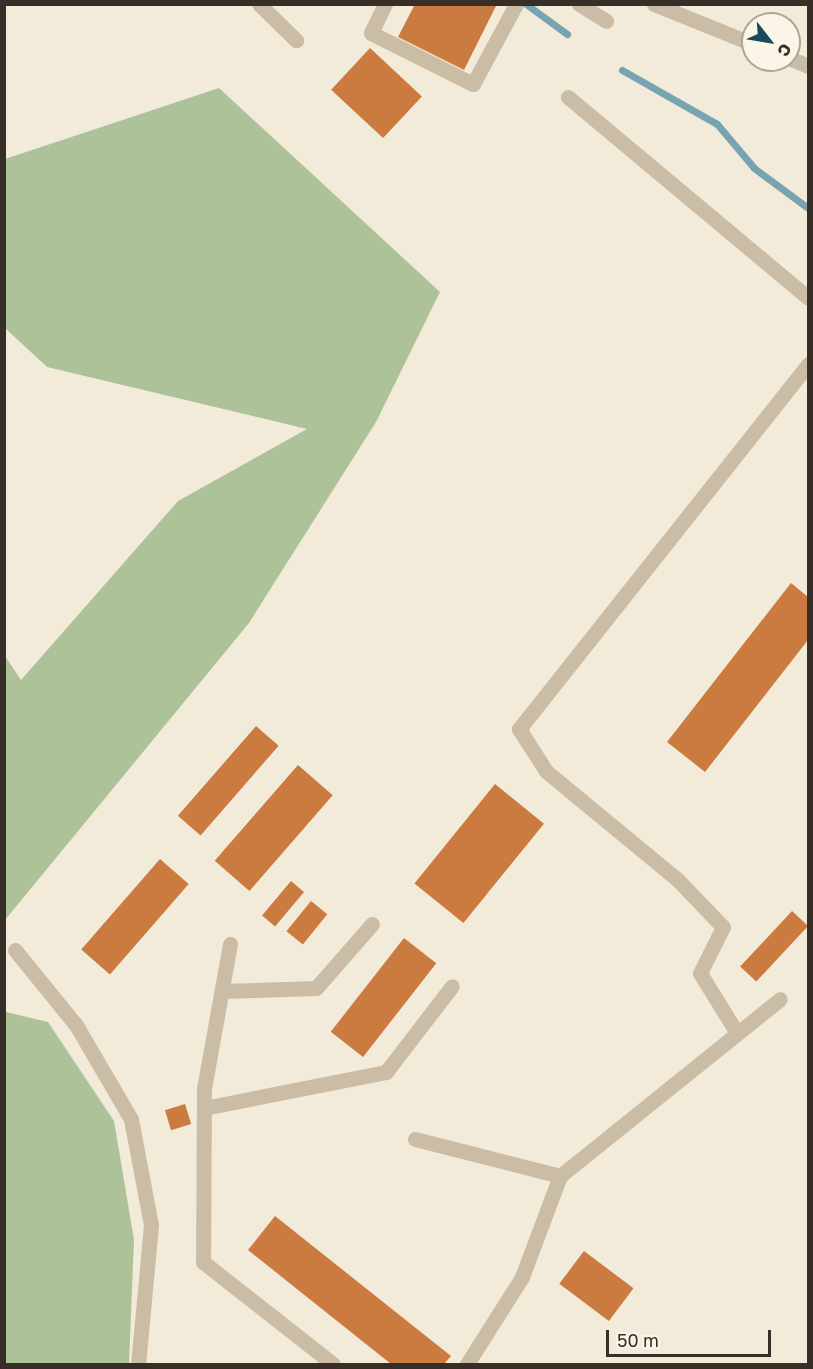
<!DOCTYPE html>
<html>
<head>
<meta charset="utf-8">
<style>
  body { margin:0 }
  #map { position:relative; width:813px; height:1369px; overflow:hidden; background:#f3ebda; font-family:"Golos Text",sans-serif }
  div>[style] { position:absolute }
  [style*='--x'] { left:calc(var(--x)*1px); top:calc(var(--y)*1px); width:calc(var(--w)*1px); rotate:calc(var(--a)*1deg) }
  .green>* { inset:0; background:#adc299 }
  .stream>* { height:7px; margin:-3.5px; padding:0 3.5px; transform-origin:3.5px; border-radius:3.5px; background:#78a4b1 }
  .building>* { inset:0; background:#cb7a40; transform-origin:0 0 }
  .minor>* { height:15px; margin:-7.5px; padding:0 7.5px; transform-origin:7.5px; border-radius:7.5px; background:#cbbda5 }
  span { translate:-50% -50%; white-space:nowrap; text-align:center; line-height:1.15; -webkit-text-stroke:4.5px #faf5e6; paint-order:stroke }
  .frame { position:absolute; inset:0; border:6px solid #372f27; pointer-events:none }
  .north { position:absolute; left:741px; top:12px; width:60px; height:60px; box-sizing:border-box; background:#faf5e6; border:2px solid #aca69a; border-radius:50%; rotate:121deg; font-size:16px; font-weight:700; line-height:24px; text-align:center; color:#372f27 }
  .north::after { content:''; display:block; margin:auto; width:21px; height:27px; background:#1b4a5a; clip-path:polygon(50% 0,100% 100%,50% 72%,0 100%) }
  .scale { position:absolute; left:606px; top:1330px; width:165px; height:27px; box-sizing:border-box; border:3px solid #372f27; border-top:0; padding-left:8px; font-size:18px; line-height:21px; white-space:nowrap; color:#372f27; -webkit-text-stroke:4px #faf5e6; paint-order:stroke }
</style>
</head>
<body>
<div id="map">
  <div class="green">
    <div style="clip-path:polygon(219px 88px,440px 292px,376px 422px,249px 623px,5px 920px,5px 656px,21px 680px,178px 501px,307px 429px,47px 367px,5px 328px,5px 159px)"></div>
    <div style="clip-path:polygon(6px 1012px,48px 1022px,114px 1121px,134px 1240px,129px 1364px,5px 1364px)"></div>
  </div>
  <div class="stream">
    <div style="--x:526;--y:4;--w:51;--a:36.2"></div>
    <div style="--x:622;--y:70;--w:109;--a:29.6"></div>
    <div style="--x:717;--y:124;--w:57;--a:49.9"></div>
    <div style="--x:754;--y:168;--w:67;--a:36.5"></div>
  </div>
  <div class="building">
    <div style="clip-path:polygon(415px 4px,497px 4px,464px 70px,398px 37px)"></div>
    <div style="left:370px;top:48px;width:71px;height:57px;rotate:43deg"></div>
    <div style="clip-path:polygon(791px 583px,808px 597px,808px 640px,705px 772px,667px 742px)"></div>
    <div style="left:256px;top:726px;width:30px;height:119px;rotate:41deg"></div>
    <div style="left:298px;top:765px;width:46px;height:127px;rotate:41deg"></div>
    <div style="left:495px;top:784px;width:63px;height:128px;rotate:39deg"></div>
    <div style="left:160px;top:859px;width:38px;height:120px;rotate:41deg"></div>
    <div style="left:291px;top:881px;width:17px;height:45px;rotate:40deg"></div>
    <div style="left:311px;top:901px;width:21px;height:39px;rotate:39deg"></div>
    <div style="left:792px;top:911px;width:22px;height:76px;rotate:43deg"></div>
    <div style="left:404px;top:938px;width:41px;height:119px;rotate:38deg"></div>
    <div style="left:185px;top:1104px;width:21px;height:21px;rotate:73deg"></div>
    <div style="clip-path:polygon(275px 1216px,451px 1356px,444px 1364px,391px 1364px,248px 1250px)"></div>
    <div style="left:584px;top:1251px;width:62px;height:41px;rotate:37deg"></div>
  </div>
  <div class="minor">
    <div style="--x:259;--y:4;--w:52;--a:44.2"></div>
    <div style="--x:385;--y:4;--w:32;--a:116"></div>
    <div style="--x:371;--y:33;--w:114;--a:26.6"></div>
    <div style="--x:473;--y:84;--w:91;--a:-61.7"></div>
    <div style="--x:579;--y:4;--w:32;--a:32"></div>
    <div style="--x:654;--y:4;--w:107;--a:22"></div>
    <div style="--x:789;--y:58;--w:21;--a:23"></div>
    <div style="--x:568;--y:97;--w:313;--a:39.9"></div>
    <div style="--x:230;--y:944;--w:146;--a:100.2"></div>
    <div style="--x:204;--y:1088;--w:174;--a:90.3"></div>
    <div style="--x:203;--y:1262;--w:165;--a:38.1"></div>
    <div style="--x:15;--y:950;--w:97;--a:50.9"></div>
    <div style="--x:76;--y:1025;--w:109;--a:59.7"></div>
    <div style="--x:131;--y:1119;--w:108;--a:79.3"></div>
    <div style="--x:151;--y:1225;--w:140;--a:95.3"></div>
    <div style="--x:222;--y:991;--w:94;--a:-1.8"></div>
    <div style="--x:316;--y:988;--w:85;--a:-48.8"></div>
    <div style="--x:737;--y:1033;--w:70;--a:-121.7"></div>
    <div style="--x:700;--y:973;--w:51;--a:-63.4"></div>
    <div style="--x:723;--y:927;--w:65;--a:-133.8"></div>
    <div style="--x:678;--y:880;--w:171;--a:-140.5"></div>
    <div style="--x:546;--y:771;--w:50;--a:-122.7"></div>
    <div style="--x:519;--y:729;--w:466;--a:-51.6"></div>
    <div style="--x:204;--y:1108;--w:186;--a:-11.2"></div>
    <div style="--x:386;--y:1072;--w:108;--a:-52.5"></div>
    <div style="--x:415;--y:1139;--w:150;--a:14.3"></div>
    <div style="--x:467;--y:1364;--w:103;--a:-57.7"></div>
    <div style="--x:522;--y:1277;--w:108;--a:-69.4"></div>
    <div style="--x:560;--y:1176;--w:282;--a:-38.8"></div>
  </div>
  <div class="frame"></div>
  <div class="north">С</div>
  <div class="scale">50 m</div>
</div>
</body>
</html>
